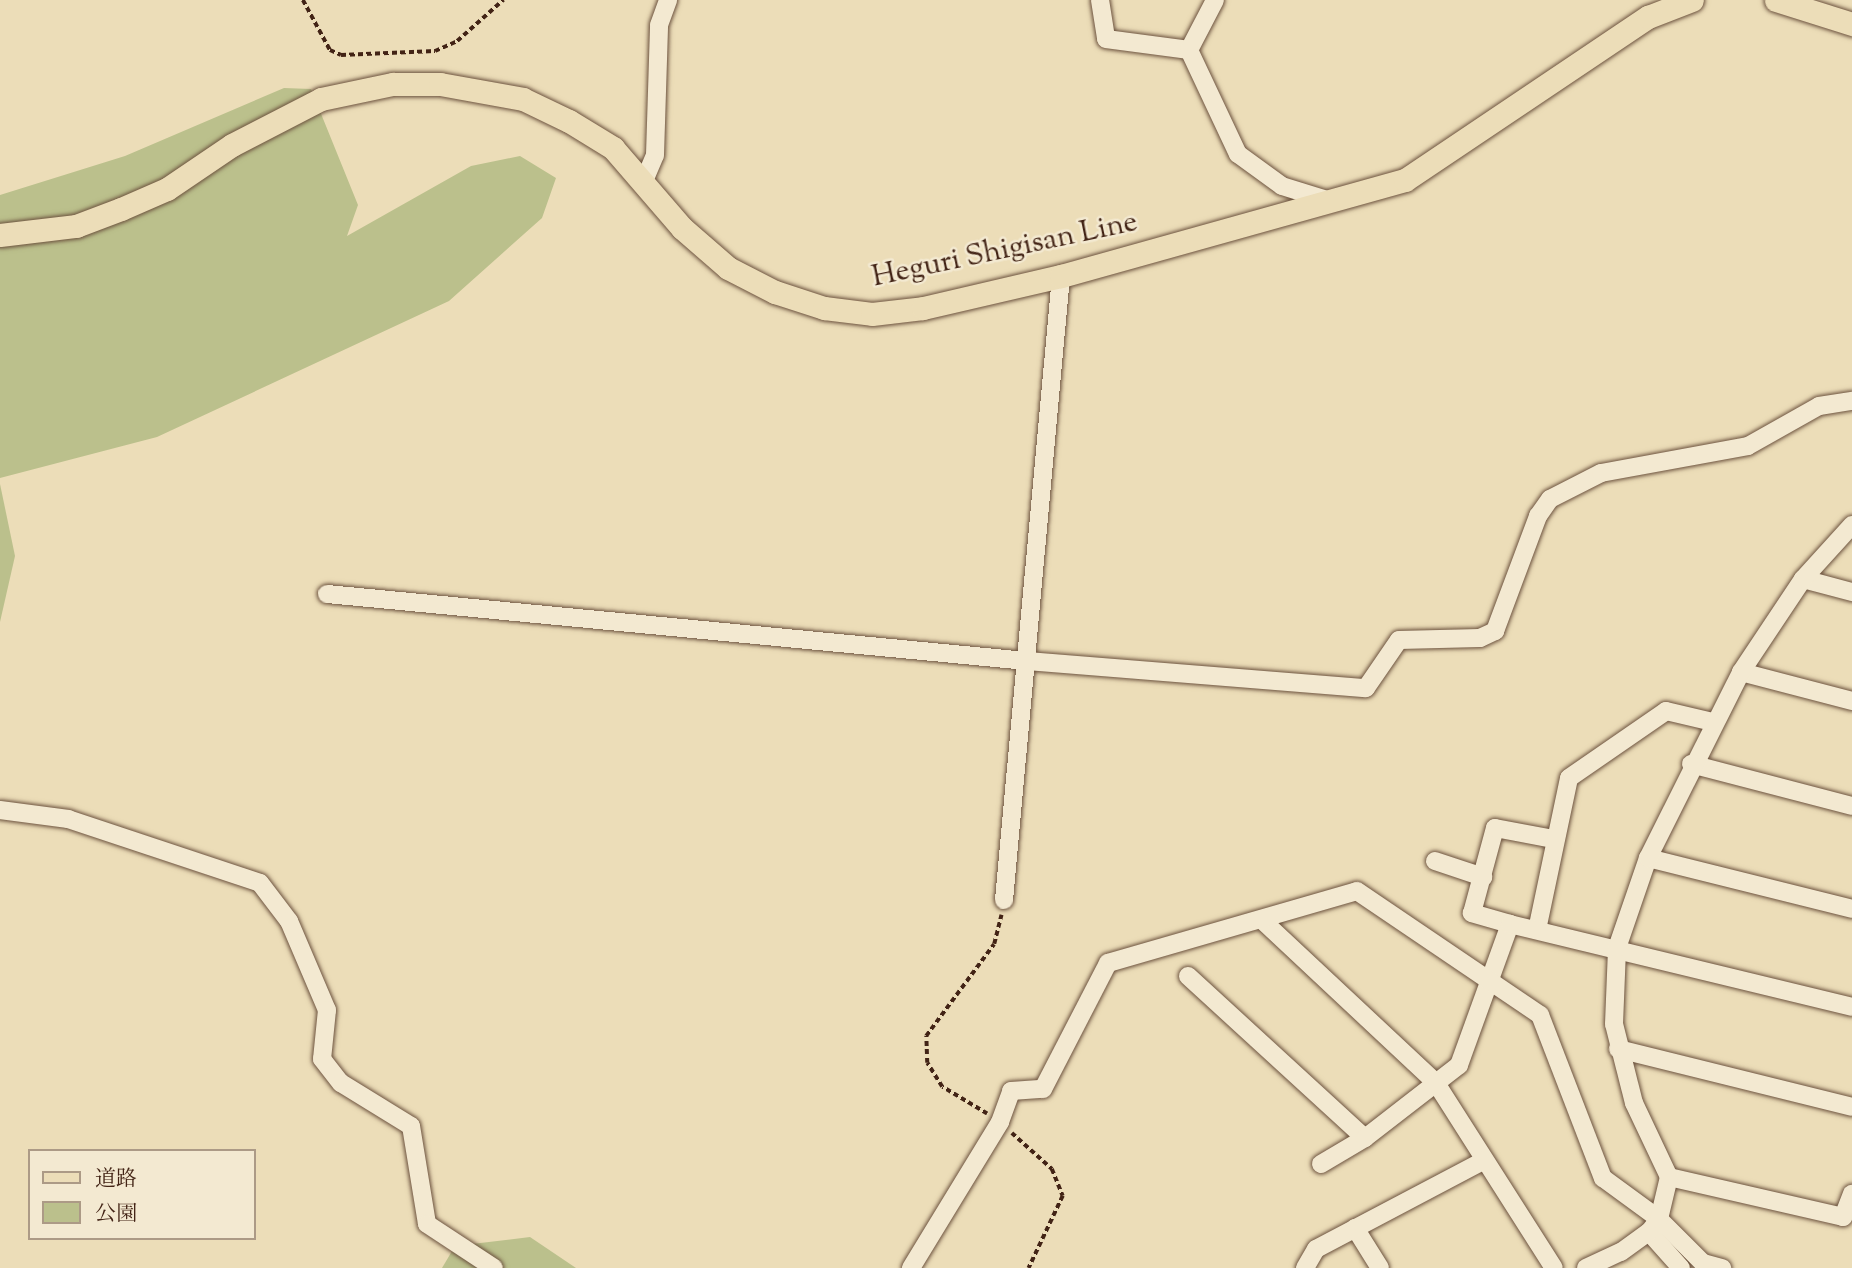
<!DOCTYPE html>
<html>
<head>
<meta charset="utf-8">
<style>
  body { margin:0 }
  #map { position:relative; width:1852px; height:1268px; overflow:hidden; background:#ecddb8; font-family:"Sorts Mill Goudy","Noto Serif JP",serif }
  div>[style] { position:absolute }
  [style*='--x'] { left:calc(var(--x)*1px); top:calc(var(--y)*1px); width:calc(var(--w)*1px); rotate:calc(var(--a)*1deg) }
  .green>* { inset:0; background:#bbc08c }
  .path>* { height:3.5px; margin-top:-1.75px; transform-origin:0; background:repeating-linear-gradient(90deg,#422315 0 5px,transparent 0 8.5px) }
  .roads { filter:drop-shadow(0 0 2px #6c523e) drop-shadow(0 0 2px #6c523e) }
  .minor>* { height:18px; margin:-9px; padding:0 9px; transform-origin:9px; border-radius:9px; background:#f3e9d1 }
  .major>* { height:23px; margin:-11.5px; padding:0 11.5px; transform-origin:11.5px; border-radius:11.5px; background:#ecddb8 }
  span { translate:-50% -50%; white-space:nowrap; text-align:center; line-height:1.15; -webkit-text-stroke:5px #f3e9d1; paint-order:stroke }
  .street-label { font-size:30px; color:#422315 }
  .legend { position:absolute; left:28px; top:1149px; width:228px; height:91px; box-sizing:border-box; background:#f3e9d1; border:2px solid #ac9a86; margin:0; padding:9px 12px; list-style:none; font-size:21px; color:#422315 }
  .legend li { display:flex; align-items:center; gap:14px; height:35px }
  .legend b { width:35px; border:2px solid #ac9a86 }
</style>
</head>
<body>
<div id="map">
  <div class="green">
    <div style="clip-path:polygon(284px 88px,311px 89px,358px 205px,347px 236px,471px 166px,520px 156px,556px 178px,542px 218px,449px 301px,157px 437px,0 478px,0 195px,125px 156px)"></div>
    <div style="clip-path:polygon(0 484px,15px 556px,0 622px)"></div>
    <div style="clip-path:polygon(530px 1237px,576px 1268px,442px 1268px,455px 1246px)"></div>
  </div>
  <div class="path">
    <div style="--x:303;--y:0;--w:57;--a:61.6"></div>
    <div style="--x:330;--y:50;--w:12;--a:24"></div>
    <div style="--x:341;--y:55;--w:94;--a:-2.4"></div>
    <div style="--x:435;--y:51;--w:24;--a:-24"></div>
    <div style="--x:457;--y:41;--w:62;--a:-41.7"></div>
    <div style="--x:987;--y:1114;--w:52;--a:-149"></div>
    <div style="--x:942;--y:1087;--w:28;--a:-122"></div>
    <div style="--x:927;--y:1063;--w:27;--a:-92"></div>
    <div style="--x:926;--y:1036;--w:114;--a:-53.5"></div>
    <div style="--x:994;--y:944;--w:30;--a:-76"></div>
    <div style="--x:1012;--y:1133;--w:54;--a:42"></div>
    <div style="--x:1052;--y:1169;--w:29;--a:68"></div>
    <div style="--x:1063;--y:1196;--w:80;--a:115.3"></div>
  </div>
  <div class="roads">
    <div class="minor">
      <div style="--x:1100;--y:0;--w:39;--a:81"></div>
      <div style="--x:1106;--y:39;--w:84;--a:7.5"></div>
      <div style="--x:1189;--y:50;--w:115;--a:64.8"></div>
      <div style="--x:1238;--y:154;--w:54;--a:36"></div>
      <div style="--x:1282;--y:186;--w:50;--a:17.4"></div>
      <div style="--x:1189;--y:50;--w:56;--a:-62.5"></div>
      <div style="--x:644;--y:181;--w:28;--a:-67"></div>
      <div style="--x:655;--y:155;--w:130;--a:-88.2"></div>
      <div style="--x:659;--y:25;--w:27;--a:-70"></div>
      <div style="--x:1803;--y:579;--w:51;--a:14.9"></div>
      <div style="--x:327;--y:594;--w:703;--a:5.47"></div>
      <div style="--x:1027;--y:661;--w:340;--a:4.6"></div>
      <div style="--x:1366;--y:688;--w:58;--a:-55.5"></div>
      <div style="--x:1399;--y:640;--w:81;--a:-1.4"></div>
      <div style="--x:1480;--y:638;--w:17;--a:-25"></div>
      <div style="--x:1495;--y:631;--w:123;--a:-69.5"></div>
      <div style="--x:1538;--y:516;--w:21;--a:-55"></div>
      <div style="--x:1550;--y:499;--w:57;--a:-27"></div>
      <div style="--x:1601;--y:473;--w:149;--a:-10.4"></div>
      <div style="--x:1748;--y:446;--w:81;--a:-29.4"></div>
      <div style="--x:1819;--y:406;--w:33;--a:-9"></div>
      <div style="--x:1741;--y:672;--w:115;--a:14.6"></div>
      <div style="--x:1691;--y:764;--w:166;--a:14.6"></div>
      <div style="--x:0;--y:810;--w:69;--a:7.5"></div>
      <div style="--x:68;--y:819;--w:202;--a:18.4"></div>
      <div style="--x:260;--y:883;--w:48;--a:52.7"></div>
      <div style="--x:289;--y:921;--w:97;--a:66.9"></div>
      <div style="--x:327;--y:1010;--w:49;--a:95.8"></div>
      <div style="--x:322;--y:1059;--w:31;--a:52"></div>
      <div style="--x:341;--y:1083;--w:82;--a:31.6"></div>
      <div style="--x:411;--y:1126;--w:99;--a:80.7"></div>
      <div style="--x:427;--y:1224;--w:80;--a:33.3"></div>
      <div style="--x:1648;--y:858;--w:210;--a:14"></div>
      <div style="--x:1435;--y:861;--w:51;--a:18.4"></div>
      <div style="--x:1004;--y:900;--w:627;--a:-84.78"></div>
      <div style="--x:1263;--y:921;--w:237;--a:43.1"></div>
      <div style="--x:1436;--y:1083;--w:219;--a:57.5"></div>
      <div style="--x:1510;--y:924;--w:40;--a:-164"></div>
      <div style="--x:1472;--y:913;--w:88;--a:-74.9"></div>
      <div style="--x:1495;--y:828;--w:60;--a:10.6"></div>
      <div style="--x:1537;--y:930;--w:155;--a:-78.1"></div>
      <div style="--x:1569;--y:778;--w:118;--a:-34.6"></div>
      <div style="--x:1666;--y:711;--w:48;--a:13.2"></div>
      <div style="--x:1188;--y:976;--w:240;--a:42.5"></div>
      <div style="--x:1618;--y:1049;--w:241;--a:13.9"></div>
      <div style="--x:1321;--y:1164;--w:51;--a:-30.6"></div>
      <div style="--x:1365;--y:1138;--w:119;--a:-37.8"></div>
      <div style="--x:1459;--y:1065;--w:150;--a:-70.1"></div>
      <div style="--x:1510;--y:924;--w:352;--a:13.6"></div>
      <div style="--x:1669;--y:1177;--w:179;--a:12.9"></div>
      <div style="--x:1843;--y:1217;--w:25;--a:-69"></div>
      <div style="--x:1355;--y:1228;--w:47;--a:58"></div>
      <div style="--x:1649;--y:1232;--w:48;--a:48.4"></div>
      <div style="--x:911;--y:1268;--w:171;--a:-58.6"></div>
      <div style="--x:1000;--y:1122;--w:33;--a:-70"></div>
      <div style="--x:1011;--y:1091;--w:32;--a:-4"></div>
      <div style="--x:1043;--y:1089;--w:142;--a:-62.7"></div>
      <div style="--x:1108;--y:963;--w:259;--a:-16.1"></div>
      <div style="--x:1357;--y:891;--w:221;--a:34.1"></div>
      <div style="--x:1540;--y:1015;--w:175;--a:68.9"></div>
      <div style="--x:1603;--y:1178;--w:69;--a:36.2"></div>
      <div style="--x:1659;--y:1219;--w:62;--a:45"></div>
      <div style="--x:1703;--y:1263;--w:20;--a:15"></div>
      <div style="--x:1305;--y:1268;--w:22;--a:-60"></div>
      <div style="--x:1316;--y:1249;--w:189;--a:-27.8"></div>
      <div style="--x:1586;--y:1268;--w:38;--a:-25"></div>
      <div style="--x:1621;--y:1252;--w:34;--a:-36"></div>
      <div style="--x:1649;--y:1232;--w:16;--a:-52"></div>
      <div style="--x:1659;--y:1219;--w:43;--a:-76.6"></div>
      <div style="--x:1669;--y:1177;--w:82;--a:-115.3"></div>
      <div style="--x:1634;--y:1103;--w:81;--a:-104.2"></div>
      <div style="--x:1614;--y:1024;--w:76;--a:-87.7"></div>
      <div style="--x:1617;--y:948;--w:95;--a:-71"></div>
      <div style="--x:1648;--y:858;--w:208;--a:-63.4"></div>
      <div style="--x:1741;--y:672;--w:112;--a:-56.3"></div>
      <div style="--x:1803;--y:579;--w:73;--a:-47.8"></div>
    </div>
    <div class="major">
      <div style="--x:1776;--y:0;--w:80;--a:17.5"></div>
      <div style="--x:0;--y:235;--w:77;--a:-6.8"></div>
      <div style="--x:76;--y:226;--w:48;--a:-20.7"></div>
      <div style="--x:121;--y:209;--w:50;--a:-23.5"></div>
      <div style="--x:167;--y:189;--w:78;--a:-34.1"></div>
      <div style="--x:232;--y:145;--w:100;--a:-27.3"></div>
      <div style="--x:321;--y:99;--w:74;--a:-11.8"></div>
      <div style="--x:393;--y:84;--w:47;--a:0"></div>
      <div style="--x:440;--y:84;--w:84;--a:10.2"></div>
      <div style="--x:523;--y:99;--w:51;--a:25.6"></div>
      <div style="--x:569;--y:121;--w:52;--a:31.5"></div>
      <div style="--x:613;--y:148;--w:106;--a:49.2"></div>
      <div style="--x:682;--y:228;--w:61;--a:41"></div>
      <div style="--x:728;--y:268;--w:53;--a:27.1"></div>
      <div style="--x:775;--y:292;--w:52;--a:18.1"></div>
      <div style="--x:824;--y:308;--w:48;--a:7.1"></div>
      <div style="--x:872;--y:314;--w:51;--a:-6.7"></div>
      <div style="--x:923;--y:308;--w:142;--a:-13.1"></div>
      <div style="--x:1061;--y:276;--w:357;--a:-15.6"></div>
      <div style="--x:1405;--y:180;--w:293;--a:-33.9"></div>
      <div style="--x:1648;--y:17;--w:47;--a:-21.1"></div>
    </div>
  </div>
  <div class="street-label">
    <span style="left:1005px;top:251px;rotate:-12deg">Heguri Shigisan Line</span>
  </div>
  <ul class="legend">
  <li><b style="height:9px;background:#ecddb8"></b>道路</li>
  <li><b style="height:19px;background:#bbc08c"></b>公園</li>
  </ul>
</div>
</body>
</html>
